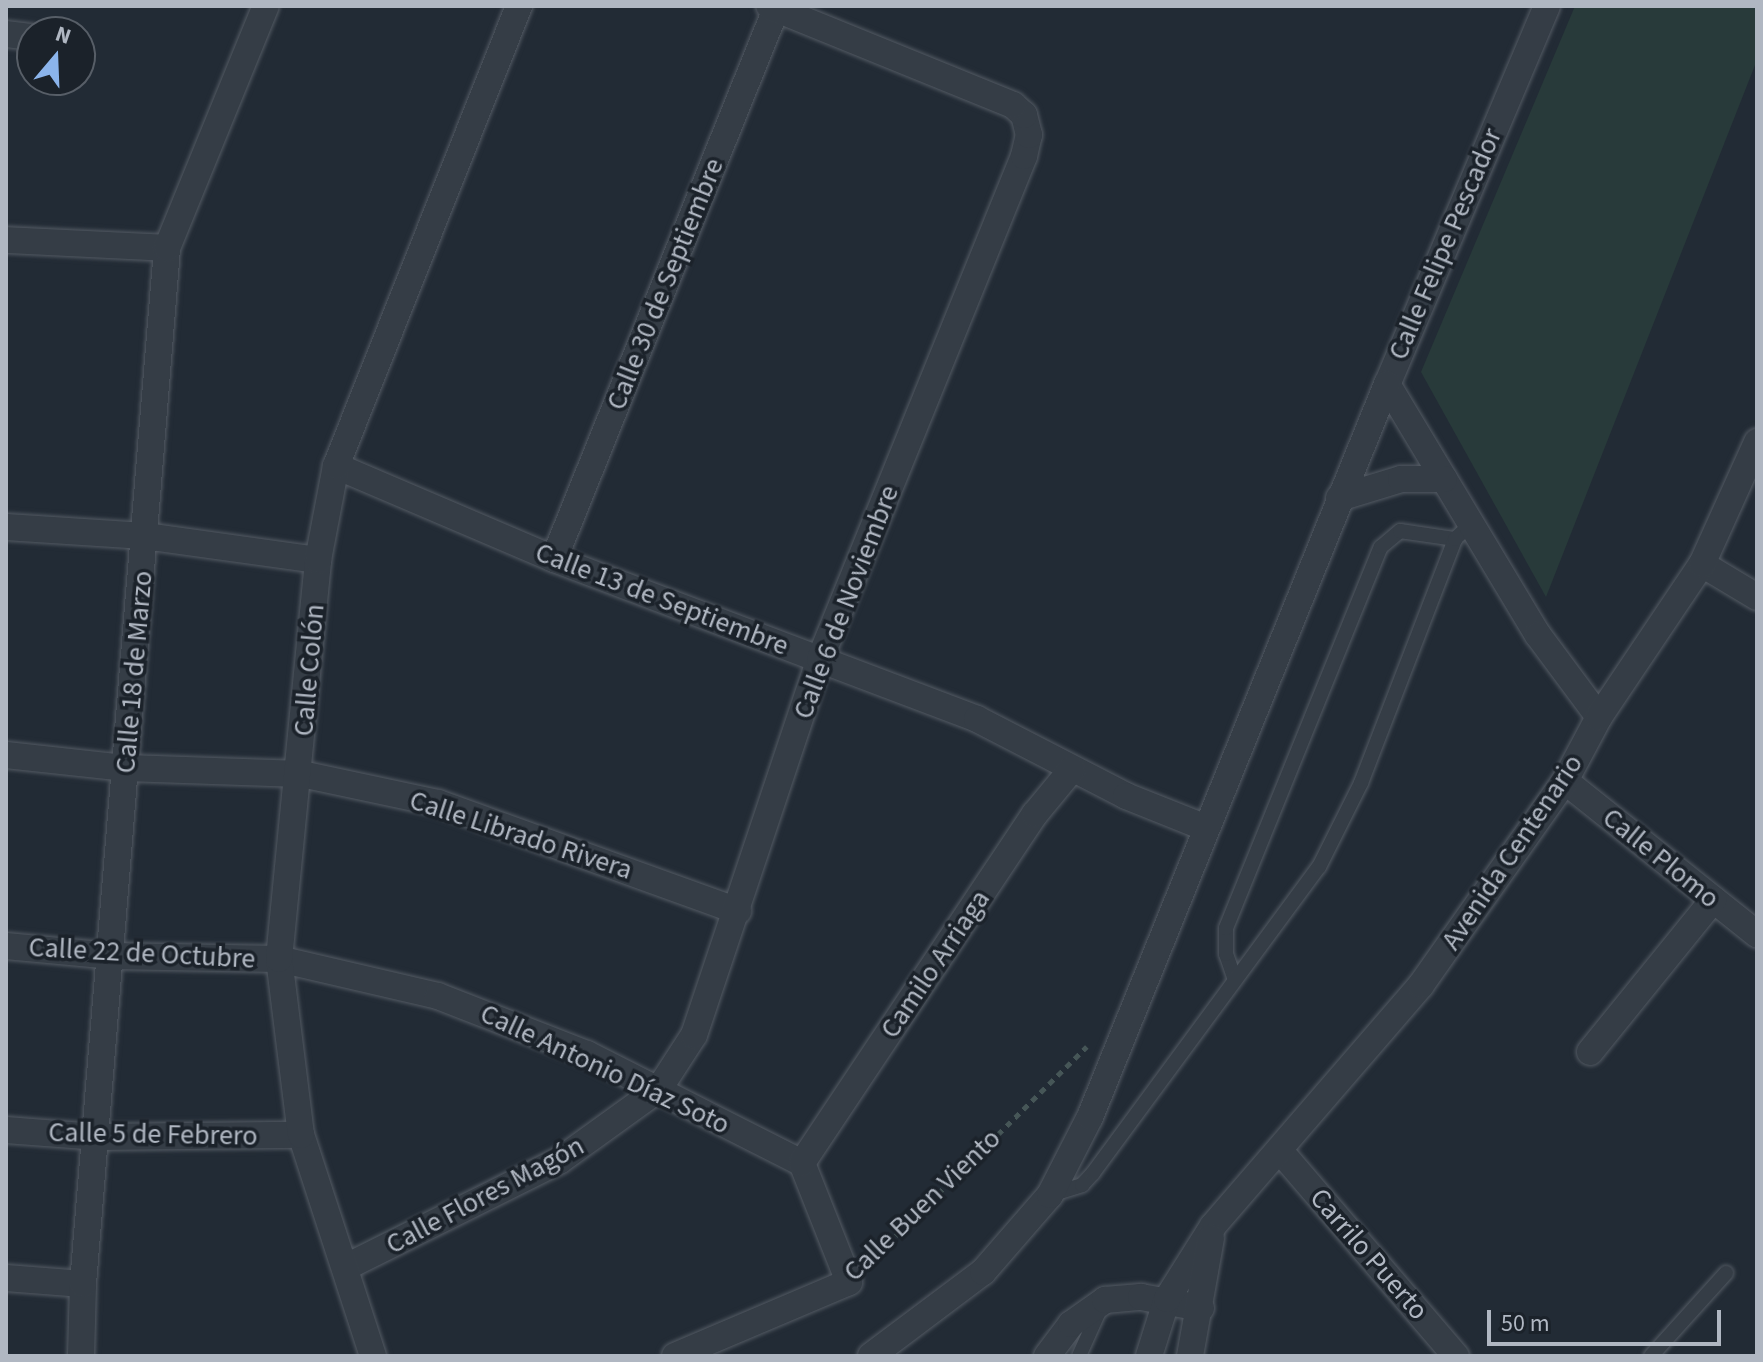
<!DOCTYPE html>
<html>
<head>
<meta charset="utf-8">
<style>
  body { margin:0 }
  #map { position:relative; width:1763px; height:1362px; overflow:hidden; background:#222b35; font-family:"Source Sans 3",sans-serif }
  div>[style] { position:absolute }
  [style*='--x'] { left:calc(var(--x)*1px); top:calc(var(--y)*1px); width:calc(var(--w)*1px); rotate:calc(var(--a)*1deg) }
  .green>* { inset:0; background:#283a3a }
  .path>* { height:5px; margin-top:-2.5px; transform-origin:0; background:repeating-linear-gradient(90deg,#465657 0 6px,transparent 0 12px) }
  .roads { filter:drop-shadow(0 0 2px #535a63) drop-shadow(0 0 2px #535a63) }
  .service>* { height:14px; margin:-7px; padding:0 7px; transform-origin:7px; border-radius:7px; background:#353d46 }
  .minor>* { height:26px; margin:-13px; padding:0 13px; transform-origin:13px; border-radius:13px; background:#353d46 }
  span { translate:-50% -50%; white-space:nowrap; text-align:center; line-height:1.15; -webkit-text-stroke:7px #1b222a; paint-order:stroke }
  .street-label { font-size:28px; color:#b0b7c2 }
  .frame { position:absolute; inset:0; border:8px solid #b0b7c2; pointer-events:none }
  .north { position:absolute; left:16px; top:16px; width:80px; height:80px; box-sizing:border-box; background:#1b222a; border:2px solid #575e67; border-radius:50%; rotate:19deg; font-size:22px; font-weight:700; line-height:32px; text-align:center; color:#b0b7c2 }
  .north::after { content:''; display:block; margin:auto; width:28px; height:36px; background:#8bb4eb; clip-path:polygon(50% 0,100% 100%,50% 72%,0 100%) }
  .scale { position:absolute; left:1487px; top:1310px; width:234px; height:36px; box-sizing:border-box; border:4px solid #b0b7c2; border-top:0; padding-left:10px; font-size:24px; line-height:28px; white-space:nowrap; color:#b0b7c2; -webkit-text-stroke:6px #1b222a; paint-order:stroke }
</style>
</head>
<body>
<div id="map">
  <div class="green">
    <div style="clip-path:polygon(1575px 6px,1757px 6px,1757px 60px,1546px 597px,1421px 372px)"></div>
  </div>
  <div class="path">
    <div style="--x:870;--y:1261;--w:305;--a:-44.7"></div>
  </div>
  <div class="roads">
    <div class="service">
      <div style="--x:1235;--y:980;--w:28;--a:-109"></div>
      <div style="--x:1226;--y:954;--w:26;--a:-90"></div>
      <div style="--x:1226;--y:928;--w:411;--a:-67.9"></div>
      <div style="--x:1381;--y:547;--w:25;--a:-40"></div>
      <div style="--x:1400;--y:531;--w:56;--a:8.3"></div>
      <div style="--x:1050;--y:1195;--w:34;--a:-17"></div>
      <div style="--x:1082;--y:1185;--w:16;--a:-47"></div>
      <div style="--x:1093;--y:1173;--w:380;--a:-53.6"></div>
      <div style="--x:1319;--y:867;--w:94;--a:-63.4"></div>
      <div style="--x:1361;--y:783;--w:261;--a:-68.9"></div>
      <div style="--x:1455;--y:539;--w:22;--a:-43"></div>
      <div style="--x:1079;--y:1356;--w:54;--a:-65.8"></div>
      <div style="--x:1651;--y:1356;--w:112;--a:-47.9"></div>
    </div>
    <div class="minor">
      <div style="--x:1547;--y:6;--w:410;--a:112.9"></div>
      <div style="--x:1387;--y:384;--w:293;--a:59"></div>
      <div style="--x:1538;--y:635;--w:102;--a:53.4"></div>
      <div style="--x:6;--y:34;--w:26;--a:7"></div>
      <div style="--x:6;--y:240;--w:161;--a:2.8"></div>
      <div style="--x:336;--y:466;--w:237;--a:23.1"></div>
      <div style="--x:554;--y:559;--w:452;--a:20.7"></div>
      <div style="--x:977;--y:719;--w:168;--a:27.3"></div>
      <div style="--x:1126;--y:796;--w:86;--a:21.8"></div>
      <div style="--x:1339;--y:498;--w:65;--a:-17"></div>
      <div style="--x:1401;--y:479;--w:43;--a:0"></div>
      <div style="--x:6;--y:527;--w:139;--a:3.7"></div>
      <div style="--x:145;--y:536;--w:175;--a:7.9"></div>
      <div style="--x:554;--y:559;--w:593;--a:-68.02"></div>
      <div style="--x:1702;--y:564;--w:64;--a:31"></div>
      <div style="--x:6;--y:755;--w:121;--a:6.2"></div>
      <div style="--x:126;--y:768;--w:175;--a:2"></div>
      <div style="--x:301;--y:774;--w:140;--a:12"></div>
      <div style="--x:438;--y:803;--w:319;--a:19.8"></div>
      <div style="--x:1565;--y:781;--w:246;--a:38.6"></div>
      <div style="--x:6;--y:946;--w:105;--a:5.4"></div>
      <div style="--x:111;--y:956;--w:168;--a:1"></div>
      <div style="--x:279;--y:959;--w:163;--a:13.1"></div>
      <div style="--x:438;--y:996;--w:160;--a:21.3"></div>
      <div style="--x:587;--y:1054;--w:241;--a:26.9"></div>
      <div style="--x:802;--y:1163;--w:128;--a:68.4"></div>
      <div style="--x:849;--y:1282;--w:189;--a:157"></div>
      <div style="--x:1590;--y:1052;--w:196;--a:-51"></div>
      <div style="--x:6;--y:1130;--w:90;--a:4.4"></div>
      <div style="--x:96;--y:1137;--w:205;--a:-0.6"></div>
      <div style="--x:1281;--y:1152;--w:269;--a:49.4"></div>
      <div style="--x:802;--y:1163;--w:420;--a:-56.3"></div>
      <div style="--x:1035;--y:814;--w:58;--a:-50.6"></div>
      <div style="--x:346;--y:1267;--w:238;--a:-26.5"></div>
      <div style="--x:559;--y:1161;--w:123;--a:-35.8"></div>
      <div style="--x:659;--y:1089;--w:64;--a:-57.1"></div>
      <div style="--x:694;--y:1035;--w:397;--a:-71.5"></div>
      <div style="--x:820;--y:659;--w:543;--a:-67.92"></div>
      <div style="--x:1024;--y:156;--w:22;--a:-77"></div>
      <div style="--x:1029;--y:135;--w:21;--a:-104"></div>
      <div style="--x:1024;--y:115;--w:15;--a:-138"></div>
      <div style="--x:1013;--y:105;--w:263;--a:-157.9"></div>
      <div style="--x:6;--y:1278;--w:77;--a:4.5"></div>
      <div style="--x:81;--y:1356;--w:72;--a:-88.4"></div>
      <div style="--x:83;--y:1284;--w:1039;--a:-85.36"></div>
      <div style="--x:167;--y:248;--w:261;--a:-67.8"></div>
      <div style="--x:373;--y:1356;--w:232;--a:-108"></div>
      <div style="--x:301;--y:1135;--w:177;--a:-97.1"></div>
      <div style="--x:279;--y:959;--w:401;--a:-84.4"></div>
      <div style="--x:318;--y:560;--w:96;--a:-79.2"></div>
      <div style="--x:336;--y:466;--w:495;--a:-68.3"></div>
      <div style="--x:871;--y:1356;--w:140;--a:-36.9"></div>
      <div style="--x:983;--y:1272;--w:102;--a:-49"></div>
      <div style="--x:1050;--y:1195;--w:88;--a:-62.9"></div>
      <div style="--x:1090;--y:1117;--w:791;--a:-67.94"></div>
      <div style="--x:1047;--y:1356;--w:40;--a:-53"></div>
      <div style="--x:1071;--y:1324;--w:42;--a:-35.2"></div>
      <div style="--x:1105;--y:1300;--w:36;--a:-5"></div>
      <div style="--x:1141;--y:1297;--w:61;--a:10.4"></div>
      <div style="--x:1149;--y:1356;--w:60;--a:-72.5"></div>
      <div style="--x:1167;--y:1299;--w:86;--a:-57.8"></div>
      <div style="--x:1213;--y:1226;--w:318;--a:-49.2"></div>
      <div style="--x:1421;--y:985;--w:250;--a:-54.8"></div>
      <div style="--x:1565;--y:781;--w:72;--a:-62"></div>
      <div style="--x:1599;--y:717;--w:184;--a:-56.1"></div>
      <div style="--x:1702;--y:564;--w:134;--a:-65.7"></div>
      <div style="--x:1190;--y:1356;--w:120;--a:-79.9"></div>
    </div>
  </div>
  <div class="street-label">
    <span style="left:1445px;top:244px;rotate:-67deg">Calle Felipe Pescador</span>
    <span style="left:665px;top:284px;rotate:-68deg">Calle 30 de Septiembre</span>
    <span style="left:662px;top:599px;rotate:21deg">Calle 13 de Septiembre</span>
    <span style="left:846px;top:602px;rotate:-69deg">Calle 6 de Noviembre</span>
    <span style="left:309px;top:670px;rotate:-85deg">Calle Colón</span>
    <span style="left:134px;top:672px;rotate:-85deg">Calle 18 de Marzo</span>
    <span style="left:521px;top:835px;rotate:18deg">Calle Librado Rivera</span>
    <span style="left:1512px;top:852px;rotate:-56deg">Avenida Centenario</span>
    <span style="left:1661px;top:858px;rotate:39deg">Calle Plomo</span>
    <span style="left:142px;top:953px;rotate:3deg">Calle 22 de Octubre</span>
    <span style="left:935px;top:964px;rotate:-56deg">Camilo Arriaga</span>
    <span style="left:605px;top:1069px;rotate:25deg">Calle Antonio Díaz Soto</span>
    <span style="left:153px;top:1134px;rotate:1deg">Calle 5 de Febrero</span>
    <span style="left:485px;top:1195px;rotate:-28deg">Calle Flores Magón</span>
    <span style="left:922px;top:1205px;rotate:-44deg">Calle Buen Viento</span>
    <span style="left:1369px;top:1254px;rotate:49deg">Carrilo Puerto</span>
  </div>
  <div class="frame"></div>
  <div class="north">N</div>
  <div class="scale">50 m</div>
</div>
</body>
</html>
